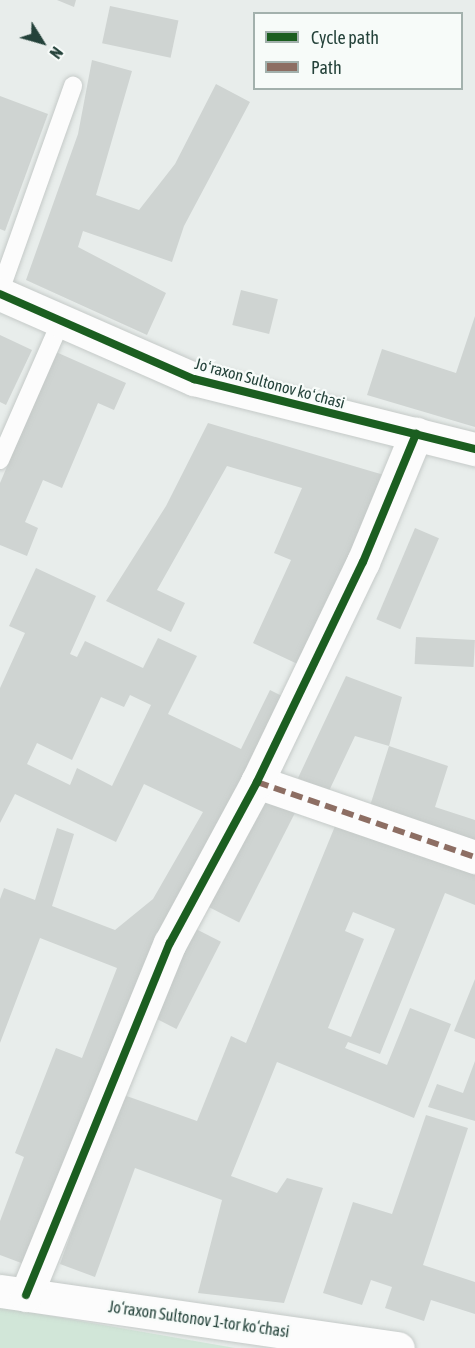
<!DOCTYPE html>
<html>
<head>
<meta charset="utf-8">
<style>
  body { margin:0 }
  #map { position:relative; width:475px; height:1348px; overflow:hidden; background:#e8edeb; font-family:"Asap Condensed",sans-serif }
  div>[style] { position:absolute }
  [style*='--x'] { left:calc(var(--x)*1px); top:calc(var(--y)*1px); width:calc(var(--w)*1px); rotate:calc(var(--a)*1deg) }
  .green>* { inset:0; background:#d1e6d8 }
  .building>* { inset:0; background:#cfd4d2; transform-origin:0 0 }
  .roads { filter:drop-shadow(0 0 2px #c5cac8) drop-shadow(0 0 2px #c5cac8) }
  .service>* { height:18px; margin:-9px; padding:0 9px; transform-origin:9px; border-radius:9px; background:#fcfcfc }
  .minor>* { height:33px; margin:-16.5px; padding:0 16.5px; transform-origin:16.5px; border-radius:16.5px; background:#fcfcfc }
  .tertiary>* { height:33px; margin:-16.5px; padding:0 16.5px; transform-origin:16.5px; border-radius:16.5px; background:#fcfcfc }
  .quiet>* { height:6px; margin-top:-3px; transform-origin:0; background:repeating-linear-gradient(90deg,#8d6e63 0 12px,transparent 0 18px) }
  .cycleway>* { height:8px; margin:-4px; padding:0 4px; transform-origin:4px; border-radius:4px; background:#1b5e20 }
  span { translate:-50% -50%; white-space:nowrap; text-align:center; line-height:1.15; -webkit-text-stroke:4.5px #f7fbf9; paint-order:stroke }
  .street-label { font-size:16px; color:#24423a }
  .legend { position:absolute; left:253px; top:12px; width:210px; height:78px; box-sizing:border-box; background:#f7fbf9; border:2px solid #a3b1ad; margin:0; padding:8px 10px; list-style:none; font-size:18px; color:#24423a }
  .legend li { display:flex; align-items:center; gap:12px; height:30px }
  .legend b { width:30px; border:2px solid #a3b1ad }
  .north { position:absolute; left:12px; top:12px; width:60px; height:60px; -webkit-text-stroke:4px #f7fbf9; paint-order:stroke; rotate:127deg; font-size:16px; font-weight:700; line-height:24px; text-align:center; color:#24423a }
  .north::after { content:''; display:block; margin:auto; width:21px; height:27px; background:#24423a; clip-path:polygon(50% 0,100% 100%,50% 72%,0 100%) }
</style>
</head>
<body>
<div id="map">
  <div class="green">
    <div style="clip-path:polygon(0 1307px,235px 1348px,0 1348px)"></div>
  </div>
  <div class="building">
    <div style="clip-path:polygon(57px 0,76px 0,74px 7px)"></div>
    <div style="left:110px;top:6px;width:70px;height:38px;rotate:12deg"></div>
    <div style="clip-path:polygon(92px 60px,132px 71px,96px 195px,139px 210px,175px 164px,216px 84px,250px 102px,184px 226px,172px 262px,83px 231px,78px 247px,166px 293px,147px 335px,26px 280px,78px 134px)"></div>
    <div style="clip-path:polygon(0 96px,48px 114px,5px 231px,0 229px)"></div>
    <div style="left:241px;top:290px;width:38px;height:36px;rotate:14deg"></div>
    <div style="clip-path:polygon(475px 316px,475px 427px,367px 395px,382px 349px,456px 373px)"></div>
    <div style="clip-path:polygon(0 335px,32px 350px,6px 405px,0 402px)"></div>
    <div style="clip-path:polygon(56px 352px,126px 383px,114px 410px,98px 403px,62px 488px,43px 480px,25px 522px,38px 528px,27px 556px,0 545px,0 483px)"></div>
    <div style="clip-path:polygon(208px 423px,394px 478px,306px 668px,253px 643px,291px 560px,274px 553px,302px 488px,227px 466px,157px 590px,185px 603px,171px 632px,106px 601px,166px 506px)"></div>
    <div style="left:415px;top:528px;width:26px;height:99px;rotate:23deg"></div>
    <div style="clip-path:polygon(evenodd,36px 568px,96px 596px,70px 654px,77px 657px,85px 641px,143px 668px,158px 638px,197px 656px,168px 714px,241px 749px,270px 690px,288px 699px,32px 1267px,0 1255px,0 1221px,24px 1157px,15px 1153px,56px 1048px,82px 1058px,117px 968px,40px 938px,0 1043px,0 899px,4px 888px,35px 900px,57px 828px,74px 834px,52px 906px,115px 930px,153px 899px,203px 812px,144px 784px,116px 842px,15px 794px,0 823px,0 688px,25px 633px,9px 626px,36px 568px,130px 695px,151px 705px,112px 786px,77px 768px,70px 785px,27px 764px,37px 743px,72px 760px,101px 697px,124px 707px,130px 695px)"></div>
    <div style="left:416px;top:637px;width:59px;height:27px;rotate:3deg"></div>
    <div style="clip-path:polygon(346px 676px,402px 697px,389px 746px,355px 736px,328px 793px,298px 778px)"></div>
    <div style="clip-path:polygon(389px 746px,448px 766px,435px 807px,475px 820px,475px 843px,369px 809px)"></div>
    <div style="left:263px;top:792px;width:38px;height:127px;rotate:27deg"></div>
    <div style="clip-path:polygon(evenodd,340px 814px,475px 869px,475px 905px,445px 893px,380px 1054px,348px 1042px,345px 1048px,387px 1065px,410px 1008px,451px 1024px,414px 1118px,277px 1062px,231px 1176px,277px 1193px,287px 1178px,323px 1188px,284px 1303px,198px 1293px,222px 1200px,135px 1168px,95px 1277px,60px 1264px,121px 1094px,197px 1121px,231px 1036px,246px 1043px,340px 814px,353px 912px,395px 929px,351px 1037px,328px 1028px,364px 939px,345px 931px,353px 912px)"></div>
    <div style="left:196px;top:929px;width:28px;height:98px;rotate:27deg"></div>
    <div style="clip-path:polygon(475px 979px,475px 1039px,454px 1031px)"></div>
    <div style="clip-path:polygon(475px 1061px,475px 1121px,428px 1107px,437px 1084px,463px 1093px)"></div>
    <div style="clip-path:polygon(426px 1115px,468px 1128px,423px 1265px,475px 1282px,475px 1314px,431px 1300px,424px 1321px,385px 1308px,392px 1287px,371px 1280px,362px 1305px,323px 1293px,353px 1202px,392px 1214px)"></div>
  </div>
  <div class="roads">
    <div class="service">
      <div style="--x:0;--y:291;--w:218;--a:-70.4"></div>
      <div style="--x:0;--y:460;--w:152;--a:-66.3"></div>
    </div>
    <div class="minor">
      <div style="--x:257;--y:782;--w:231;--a:19"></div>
      <div style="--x:0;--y:1291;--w:402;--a:8.2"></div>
      <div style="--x:26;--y:1295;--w:380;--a:-67.8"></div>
      <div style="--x:170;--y:943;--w:183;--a:-61.6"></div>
      <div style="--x:257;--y:782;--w:244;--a:-64.3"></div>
      <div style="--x:363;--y:562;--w:139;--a:-67.5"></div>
    </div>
    <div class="tertiary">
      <div style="--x:0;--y:294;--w:212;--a:23.7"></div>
      <div style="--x:194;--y:379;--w:290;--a:14"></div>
    </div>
  </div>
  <div class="quiet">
    <div style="--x:257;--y:782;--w:231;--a:19"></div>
  </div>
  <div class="cycleway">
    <div style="--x:0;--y:294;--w:212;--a:23.7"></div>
    <div style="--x:194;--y:379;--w:290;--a:14"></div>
    <div style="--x:26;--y:1295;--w:380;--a:-67.8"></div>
    <div style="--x:170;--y:943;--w:183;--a:-61.6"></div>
    <div style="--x:257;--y:782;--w:244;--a:-64.3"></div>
    <div style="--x:363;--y:562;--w:139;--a:-67.5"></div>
  </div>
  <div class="street-label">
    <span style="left:270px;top:383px;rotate:15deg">Joʻraxon Sultonov koʻchasi</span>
    <span style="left:199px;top:1319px;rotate:8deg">Jo‘raxon Sultonov 1-tor ko‘chasi</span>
  </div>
  <ul class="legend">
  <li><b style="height:8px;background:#1b5e20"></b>Cycle path</li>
  <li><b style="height:8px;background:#8d6e63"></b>Path</li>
  </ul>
  <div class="north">N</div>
</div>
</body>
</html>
